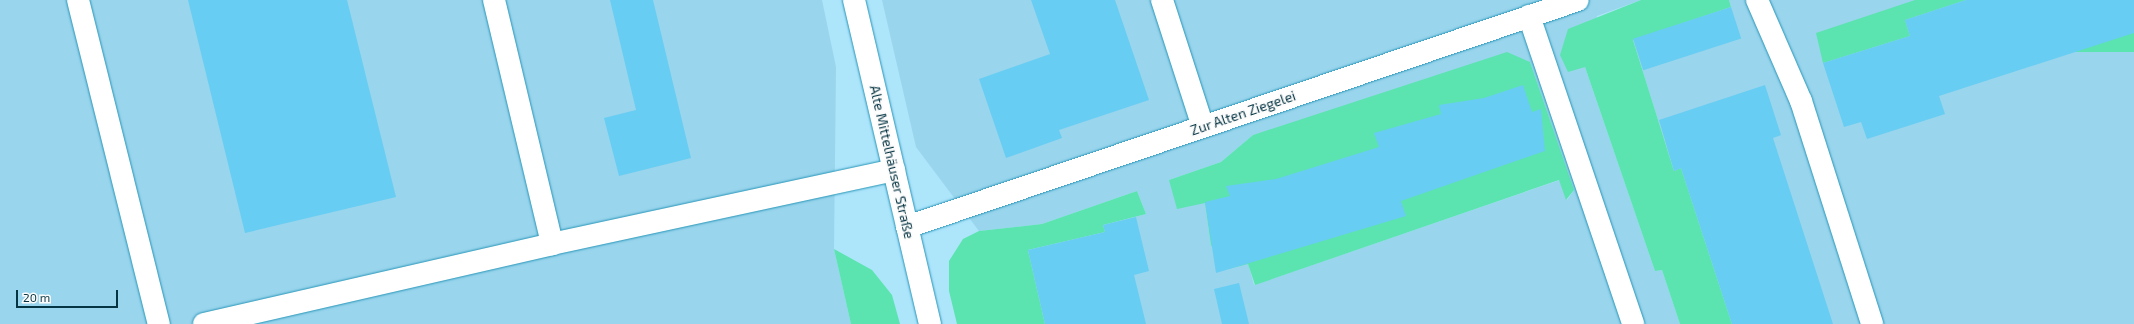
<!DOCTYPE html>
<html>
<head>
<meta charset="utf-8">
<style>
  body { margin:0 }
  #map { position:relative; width:2134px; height:324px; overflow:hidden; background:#ade5fb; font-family:"Exo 2",sans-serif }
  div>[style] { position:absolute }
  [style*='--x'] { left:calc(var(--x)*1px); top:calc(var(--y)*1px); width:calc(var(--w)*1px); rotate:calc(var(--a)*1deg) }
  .built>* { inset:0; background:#99d5ed }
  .green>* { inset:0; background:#5be4af; transform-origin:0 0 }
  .building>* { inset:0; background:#68cdf2; transform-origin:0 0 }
  .roads { filter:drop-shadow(0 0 1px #2695b8) drop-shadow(0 0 1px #2695b8) }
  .minor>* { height:22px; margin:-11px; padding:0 11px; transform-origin:11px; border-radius:11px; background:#fff }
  span { translate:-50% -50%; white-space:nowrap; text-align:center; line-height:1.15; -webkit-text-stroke:4px #fcfcfc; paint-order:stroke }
  .street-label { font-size:14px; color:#053443 }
  .scale { position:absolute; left:16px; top:290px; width:102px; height:18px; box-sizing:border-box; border:2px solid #053443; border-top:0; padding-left:5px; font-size:12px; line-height:14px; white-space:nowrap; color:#053443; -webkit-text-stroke:3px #fcfcfc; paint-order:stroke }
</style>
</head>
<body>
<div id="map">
  <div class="built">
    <div style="clip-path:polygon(0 0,822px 0,836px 67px,834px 249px,851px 324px,0 324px)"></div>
    <div style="clip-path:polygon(evenodd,882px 0,1641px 0,1597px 16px,1585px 67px,1655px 271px,1662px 270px,1680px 324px,1045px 324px,1028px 250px,1105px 232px,1103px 225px,1146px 214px,1137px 191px,1042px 224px,979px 231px,916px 147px,882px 0,1530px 62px,1574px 190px,1567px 200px,1560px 180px,1254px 285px,1248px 263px,1220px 244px,1211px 246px,1205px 202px,1169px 180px,1221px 162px,1253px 135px,1530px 62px)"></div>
    <div style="clip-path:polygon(1729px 0,2134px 0,2134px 324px,1732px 324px,1681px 169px,1674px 171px,1633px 40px,1731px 7px)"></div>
  </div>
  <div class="green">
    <div style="clip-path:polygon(1641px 0,1729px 0,1731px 7px,1633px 40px,1674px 171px,1681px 168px,1732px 324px,1680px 324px,1662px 270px,1655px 271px,1585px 67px,1568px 72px,1560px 55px,1568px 29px)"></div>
    <div style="clip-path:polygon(1915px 0,1966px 0,1905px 20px,1910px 36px,1823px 63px,1816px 33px)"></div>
    <div style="left:2134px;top:33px;width:19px;height:205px;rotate:90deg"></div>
    <div style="clip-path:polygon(1507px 52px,1530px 62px,1574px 190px,1566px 200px,1559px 180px,1255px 285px,1248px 264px,1228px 269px,1219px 244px,1211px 246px,1205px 203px,1177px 209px,1169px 180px,1221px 162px,1253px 135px)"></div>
    <div style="clip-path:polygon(1137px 191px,1146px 214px,1103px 225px,1105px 232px,1028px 250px,1045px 324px,957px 324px,949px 291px,949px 261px,963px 239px,979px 231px,1042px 224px)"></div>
    <div style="clip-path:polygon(834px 249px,872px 270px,892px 295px,900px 324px,851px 324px)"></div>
  </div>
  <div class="building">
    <div style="clip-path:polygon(188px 0,347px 0,396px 197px,245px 233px)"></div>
    <div style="clip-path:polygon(610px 0,653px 0,691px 158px,619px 176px,604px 118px,636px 110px)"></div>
    <div style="clip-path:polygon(1031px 0,1115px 0,1149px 100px,1059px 130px,1062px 138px,1006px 158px,979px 79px,1050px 54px)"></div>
    <div style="clip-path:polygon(1966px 0,2134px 0,2134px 33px,1939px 96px,1945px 114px,1867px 139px,1861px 122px,1844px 127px,1823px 63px,1910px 36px,1905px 20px)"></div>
    <div style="left:1731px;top:7px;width:33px;height:103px;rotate:72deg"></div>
    <div style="clip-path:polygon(1523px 85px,1532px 112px,1541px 109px,1545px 151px,1401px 201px,1406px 216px,1216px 273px,1205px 202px,1230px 196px,1226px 186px,1276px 179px,1379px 147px,1374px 133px,1441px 114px,1439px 105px,1484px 98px)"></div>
    <div style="clip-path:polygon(1765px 85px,1781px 135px,1773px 138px,1833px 324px,1732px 324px,1681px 168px,1674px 171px,1659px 120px)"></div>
    <div style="clip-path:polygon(1136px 217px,1149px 271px,1134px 275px,1146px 324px,1045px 324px,1028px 250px,1105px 232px,1103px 225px)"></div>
    <div style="clip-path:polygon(1239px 283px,1249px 324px,1222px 324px,1214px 289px)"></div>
  </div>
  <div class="roads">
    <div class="minor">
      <div style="--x:78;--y:0;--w:334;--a:76"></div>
      <div style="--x:494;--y:0;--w:251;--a:76.6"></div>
      <div style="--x:552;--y:244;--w:350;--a:-12.2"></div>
      <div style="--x:854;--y:0;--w:333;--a:76.8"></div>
      <div style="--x:1162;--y:0;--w:133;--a:72.1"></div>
      <div style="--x:1757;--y:0;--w:110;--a:66.5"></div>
      <div style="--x:1801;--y:101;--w:234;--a:72.3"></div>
      <div style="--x:1529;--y:16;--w:325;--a:71.3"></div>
      <div style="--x:907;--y:227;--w:708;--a:-18.69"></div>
      <div style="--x:204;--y:324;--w:357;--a:-12.9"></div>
    </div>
  </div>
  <div class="street-label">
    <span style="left:1243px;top:113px;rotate:-19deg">Zur Alten Ziegelei</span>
    <span style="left:892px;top:162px;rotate:77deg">Alte Mittelhäuser Straße</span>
  </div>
  <div class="scale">20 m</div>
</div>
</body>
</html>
